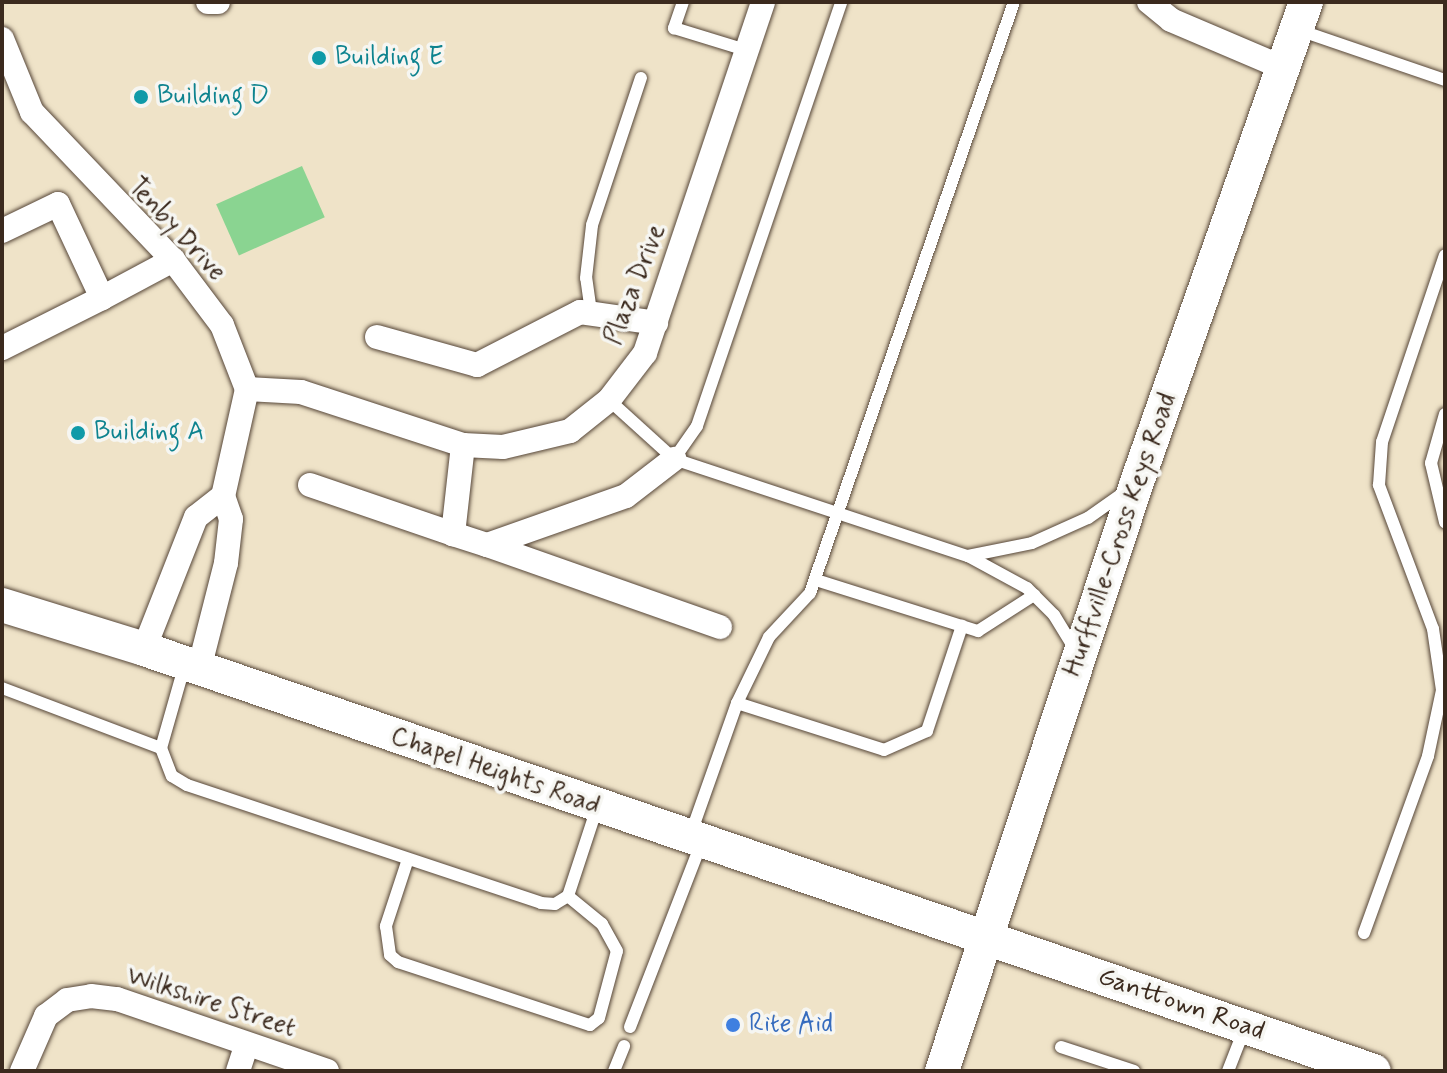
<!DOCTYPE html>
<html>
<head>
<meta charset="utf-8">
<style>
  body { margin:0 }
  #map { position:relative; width:1447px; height:1073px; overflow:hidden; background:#efe3c8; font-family:Mynerve,sans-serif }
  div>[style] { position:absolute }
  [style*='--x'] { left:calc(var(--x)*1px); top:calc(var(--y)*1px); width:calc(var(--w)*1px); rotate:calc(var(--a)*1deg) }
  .green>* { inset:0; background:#8ad491; transform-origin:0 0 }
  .roads { filter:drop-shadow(0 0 2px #564638) drop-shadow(0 0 2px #564638) }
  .lane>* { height:12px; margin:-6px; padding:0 6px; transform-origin:6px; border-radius:6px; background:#fff }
  .street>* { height:24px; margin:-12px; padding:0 12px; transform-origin:12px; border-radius:12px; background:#fff }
  .secondary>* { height:34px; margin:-17px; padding:0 17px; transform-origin:17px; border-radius:17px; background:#fff }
  .dots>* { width:22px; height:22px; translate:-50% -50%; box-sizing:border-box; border:4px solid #f6f6f2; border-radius:50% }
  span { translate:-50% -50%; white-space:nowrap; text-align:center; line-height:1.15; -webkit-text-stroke:7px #f6f6f2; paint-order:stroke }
  .culture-label { font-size:26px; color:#0d838f }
  .left { translate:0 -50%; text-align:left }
  .street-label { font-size:26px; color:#3b2a1e }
  .shop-label { font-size:26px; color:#366cbe }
  .frame { position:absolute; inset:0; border:4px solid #3b2a1e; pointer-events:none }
</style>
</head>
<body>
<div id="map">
  <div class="green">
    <div style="left:302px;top:166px;width:56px;height:94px;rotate:66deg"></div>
  </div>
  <div class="roads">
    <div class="lane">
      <div style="--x:683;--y:2;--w:28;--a:109"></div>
      <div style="--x:674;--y:28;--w:75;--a:17"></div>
      <div style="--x:1299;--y:30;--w:154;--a:18.9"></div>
      <div style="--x:591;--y:312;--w:34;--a:-98"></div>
      <div style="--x:586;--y:278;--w:53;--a:-83.5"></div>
      <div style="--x:592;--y:225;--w:155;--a:-71.6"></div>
      <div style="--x:609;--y:400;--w:88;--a:42.2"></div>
      <div style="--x:674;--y:459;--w:310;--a:18.3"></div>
      <div style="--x:968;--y:556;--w:67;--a:28.5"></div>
      <div style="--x:1027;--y:588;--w:38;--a:45"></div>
      <div style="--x:1054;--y:615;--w:42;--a:58.6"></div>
      <div style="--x:1445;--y:414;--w:51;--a:105.9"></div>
      <div style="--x:1431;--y:463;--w:61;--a:76.7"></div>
      <div style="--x:674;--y:459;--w:40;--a:-55.1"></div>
      <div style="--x:697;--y:426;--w:448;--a:-71.2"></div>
      <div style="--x:968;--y:556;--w:65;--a:-11.5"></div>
      <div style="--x:1032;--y:543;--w:61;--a:-24.1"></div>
      <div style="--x:1088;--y:518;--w:47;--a:-35.4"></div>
      <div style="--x:816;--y:580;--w:170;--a:17.5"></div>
      <div style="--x:978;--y:631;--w:67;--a:-32.7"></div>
      <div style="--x:185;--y:664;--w:87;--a:105.9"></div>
      <div style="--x:161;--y:748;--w:30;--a:69"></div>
      <div style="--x:172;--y:776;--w:17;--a:31"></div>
      <div style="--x:187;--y:785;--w:373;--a:18.4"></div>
      <div style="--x:541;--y:903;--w:14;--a:4"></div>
      <div style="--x:555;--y:904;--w:15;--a:-32"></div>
      <div style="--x:568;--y:896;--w:93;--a:-71.8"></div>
      <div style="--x:2;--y:688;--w:170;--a:20.7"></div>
      <div style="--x:737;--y:703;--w:154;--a:17.7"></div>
      <div style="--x:884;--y:750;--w:47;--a:-23.8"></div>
      <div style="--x:927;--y:731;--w:111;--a:-71.6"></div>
      <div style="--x:691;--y:833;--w:138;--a:-70.5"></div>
      <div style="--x:737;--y:703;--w:73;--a:-64.1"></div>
      <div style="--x:769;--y:637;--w:60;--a:-47"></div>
      <div style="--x:810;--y:593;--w:625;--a:-70.96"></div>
      <div style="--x:408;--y:859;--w:71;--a:108.2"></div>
      <div style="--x:386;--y:926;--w:29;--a:82"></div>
      <div style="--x:390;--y:955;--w:11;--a:41"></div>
      <div style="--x:398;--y:962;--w:202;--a:18.2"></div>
      <div style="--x:590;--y:1025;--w:11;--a:-38"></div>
      <div style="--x:599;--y:1018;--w:69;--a:-75"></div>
      <div style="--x:617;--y:951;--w:31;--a:-119"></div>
      <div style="--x:602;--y:924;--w:44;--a:-140.5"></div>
      <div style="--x:1364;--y:933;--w:188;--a:-70.1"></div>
      <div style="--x:1428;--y:756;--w:67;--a:-78"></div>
      <div style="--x:1442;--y:690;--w:62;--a:-98.4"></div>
      <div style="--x:1433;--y:629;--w:154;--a:-110.6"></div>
      <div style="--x:1379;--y:485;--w:43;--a:-86"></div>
      <div style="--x:1382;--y:442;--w:197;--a:-71.4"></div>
      <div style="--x:630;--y:1027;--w:196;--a:-68.8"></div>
      <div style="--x:1061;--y:1047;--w:77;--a:18.2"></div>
      <div style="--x:614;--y:1071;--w:27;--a:-68"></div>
      <div style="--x:1228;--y:1071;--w:44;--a:-68.7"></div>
    </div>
    <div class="street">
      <div style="--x:208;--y:2;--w:10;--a:0"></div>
      <div style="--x:1149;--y:2;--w:28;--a:39"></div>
      <div style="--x:1171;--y:20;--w:120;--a:23.1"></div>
      <div style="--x:2;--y:39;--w:79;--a:67.7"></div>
      <div style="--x:32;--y:112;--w:204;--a:46.4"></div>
      <div style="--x:173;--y:260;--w:81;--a:53"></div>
      <div style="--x:222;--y:325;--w:69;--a:68.7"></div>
      <div style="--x:247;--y:389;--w:110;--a:102.6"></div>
      <div style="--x:223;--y:496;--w:34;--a:142"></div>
      <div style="--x:196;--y:517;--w:142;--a:111.5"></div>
      <div style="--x:2;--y:231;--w:62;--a:-25.7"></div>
      <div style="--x:58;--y:204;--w:104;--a:64.9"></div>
      <div style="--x:102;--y:298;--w:112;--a:153.4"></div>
      <div style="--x:102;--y:298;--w:81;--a:-28.2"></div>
      <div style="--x:377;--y:337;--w:104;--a:15.6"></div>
      <div style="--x:477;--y:365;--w:116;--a:-27.2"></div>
      <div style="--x:580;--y:312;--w:77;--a:8.2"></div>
      <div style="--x:247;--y:389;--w:54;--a:3.2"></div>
      <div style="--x:301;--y:392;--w:170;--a:18.1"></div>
      <div style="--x:463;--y:445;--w:40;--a:2.9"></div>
      <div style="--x:503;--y:447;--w:69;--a:-13.4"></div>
      <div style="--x:570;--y:431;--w:50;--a:-38.5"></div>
      <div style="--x:609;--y:400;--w:59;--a:-52.5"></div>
      <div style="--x:645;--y:353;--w:370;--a:-71.4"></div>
      <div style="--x:463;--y:445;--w:90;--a:96.4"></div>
      <div style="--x:453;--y:534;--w:36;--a:18"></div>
      <div style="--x:487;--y:545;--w:147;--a:-19.4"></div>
      <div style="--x:626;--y:496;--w:61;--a:-37.6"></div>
      <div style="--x:310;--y:485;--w:151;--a:18.9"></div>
      <div style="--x:487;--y:545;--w:247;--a:19.4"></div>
      <div style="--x:199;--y:669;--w:109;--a:-75.7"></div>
      <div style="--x:226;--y:563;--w:44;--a:-83.5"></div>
      <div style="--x:231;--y:519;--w:24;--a:-109"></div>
      <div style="--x:22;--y:1071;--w:60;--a:-66.4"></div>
      <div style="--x:46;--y:1016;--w:26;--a:-37"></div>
      <div style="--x:67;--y:1000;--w:24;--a:-9"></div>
      <div style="--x:91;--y:996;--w:26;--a:7"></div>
      <div style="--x:117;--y:999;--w:222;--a:18.9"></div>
      <div style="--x:238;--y:1071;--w:28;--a:-72"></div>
    </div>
    <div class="secondary">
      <div style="--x:2;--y:605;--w:149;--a:17.2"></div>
      <div style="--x:144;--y:649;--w:1300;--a:18.94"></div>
      <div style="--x:942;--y:1071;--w:620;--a:-71.68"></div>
      <div style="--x:1137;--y:482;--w:509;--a:-70.6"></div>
    </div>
  </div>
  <div class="dots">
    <div style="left:319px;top:58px;background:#0f9aa8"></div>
    <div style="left:141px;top:97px;background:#0f9aa8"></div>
    <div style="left:78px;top:433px;background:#0f9aa8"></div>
    <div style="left:733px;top:1025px;background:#3f7fe0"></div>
  </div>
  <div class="culture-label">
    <span class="left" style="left:335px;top:58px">Building E</span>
    <span class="left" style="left:157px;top:97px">Building D</span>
    <span class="left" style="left:94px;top:433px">Building A</span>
  </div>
  <div class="street-label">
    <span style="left:176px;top:230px;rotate:47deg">Tenby Drive</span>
    <span style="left:636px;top:285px;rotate:-69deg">Plaza Drive</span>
    <span style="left:1121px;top:535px;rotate:-71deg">Hurffville-Cross Keys Road</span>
    <span style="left:495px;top:772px;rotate:19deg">Chapel Heights Road</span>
    <span style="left:211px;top:1003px;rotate:18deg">Wilkshire Street</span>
    <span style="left:1181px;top:1005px;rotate:19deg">Ganttown Road</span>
  </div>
  <div class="shop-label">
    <span class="left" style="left:749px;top:1025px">Rite Aid</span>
  </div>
  <div class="frame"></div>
</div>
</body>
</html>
